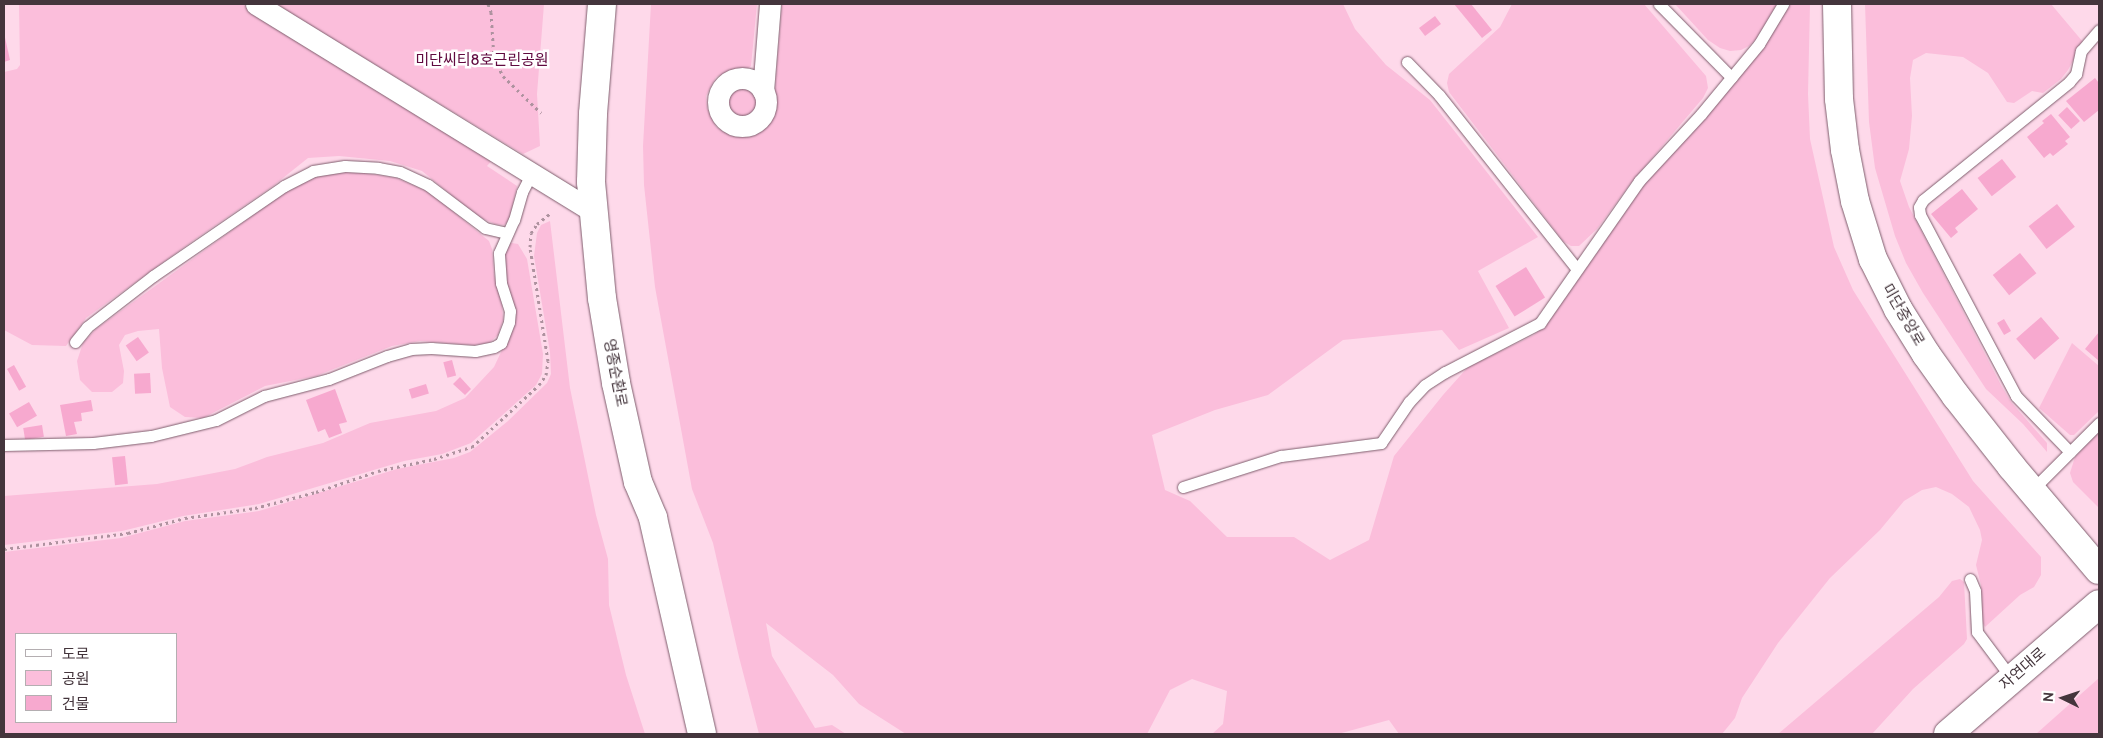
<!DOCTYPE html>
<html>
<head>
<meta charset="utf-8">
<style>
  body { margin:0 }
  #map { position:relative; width:2103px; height:738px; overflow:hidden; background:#fed9ea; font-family:Cabin,"Noto Sans KR",sans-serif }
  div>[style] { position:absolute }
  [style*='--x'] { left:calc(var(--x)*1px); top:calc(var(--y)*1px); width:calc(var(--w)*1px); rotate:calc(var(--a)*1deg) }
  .green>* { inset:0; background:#fbbedb }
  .round { border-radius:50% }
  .building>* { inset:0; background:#f7a9cf; transform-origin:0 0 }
  .path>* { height:3px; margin-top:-1.5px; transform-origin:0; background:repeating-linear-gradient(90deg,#ae929f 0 2.5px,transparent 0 6.5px) }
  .roads { filter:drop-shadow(0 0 1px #7e5e6d) drop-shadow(0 0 1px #7e5e6d) }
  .lane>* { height:11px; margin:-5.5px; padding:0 5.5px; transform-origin:5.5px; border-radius:5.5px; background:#fff }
  .street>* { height:21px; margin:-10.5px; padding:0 10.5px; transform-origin:10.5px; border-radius:10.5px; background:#fff }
  .street>.ring { margin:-10.5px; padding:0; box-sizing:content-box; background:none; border:21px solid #fff; border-radius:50% }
  .secondary>* { height:28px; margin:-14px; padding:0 14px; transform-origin:14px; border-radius:14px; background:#fff }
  span { translate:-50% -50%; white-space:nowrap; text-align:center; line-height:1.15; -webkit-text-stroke:5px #fff; paint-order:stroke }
  .park-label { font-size:15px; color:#60093f }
  .street-label { font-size:15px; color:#44353c }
  .frame { position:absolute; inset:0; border:5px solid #44353c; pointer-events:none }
  .legend { position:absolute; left:15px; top:633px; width:162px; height:90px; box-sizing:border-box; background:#fff; border:1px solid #b4aeb1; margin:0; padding:6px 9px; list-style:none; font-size:15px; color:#44353c }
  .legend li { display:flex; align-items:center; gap:10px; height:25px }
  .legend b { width:25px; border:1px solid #b4aeb1 }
  .north { position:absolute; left:2038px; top:673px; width:50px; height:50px; -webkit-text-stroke:4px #fff; paint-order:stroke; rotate:274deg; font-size:14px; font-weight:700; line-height:20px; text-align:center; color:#44353c }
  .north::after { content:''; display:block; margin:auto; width:18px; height:22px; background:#44353c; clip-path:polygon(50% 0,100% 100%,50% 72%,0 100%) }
</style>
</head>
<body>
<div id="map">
  <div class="green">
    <div style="clip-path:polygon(19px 4px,242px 4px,492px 160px,487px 166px,517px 186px,509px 221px,504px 225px,495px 224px,477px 216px,422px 171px,390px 161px,339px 156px,308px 158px,273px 186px,194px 240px,86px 318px,66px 346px,32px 345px,4px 330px,4px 72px,17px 69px,20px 65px)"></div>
    <div style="clip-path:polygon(275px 4px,544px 4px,537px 94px,540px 146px,523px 154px)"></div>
    <div style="clip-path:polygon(651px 4px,757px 4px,751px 66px,747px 69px,732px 70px,716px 77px,706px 96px,707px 108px,716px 127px,724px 132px,741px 136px,751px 134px,759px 129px,771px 113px,774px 101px,782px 4px,1343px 4px,1355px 29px,1386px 65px,1430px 100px,1538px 237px,1478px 271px,1509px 328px,1459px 350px,1442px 330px,1343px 340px,1268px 395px,1215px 410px,1152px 435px,1165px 490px,1190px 501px,1227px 537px,1294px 537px,1330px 560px,1369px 540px,1394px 456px,1443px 395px,1468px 367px,1534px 335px,1546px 325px,1640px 187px,1758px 53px,1791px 4px,1810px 4px,1808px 94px,1810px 139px,1834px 247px,1853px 290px,1973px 481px,2041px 557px,2041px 575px,2034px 587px,2020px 595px,1985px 627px,1982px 622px,1981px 585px,1976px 565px,1982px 540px,1980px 530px,1969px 507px,1952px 494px,1936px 487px,1922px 490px,1904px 501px,1880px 530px,1830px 578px,1778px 643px,1742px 698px,1735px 718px,1722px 734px,1399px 734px,1389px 720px,1338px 734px,1212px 734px,1223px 724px,1227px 691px,1192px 679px,1170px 690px,1147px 734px,906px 734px,859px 704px,833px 675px,766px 623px,772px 656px,815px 728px,832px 725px,846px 734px,759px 734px,739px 657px,713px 543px,692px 489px,655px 287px,644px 185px,643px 146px)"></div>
    <div style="clip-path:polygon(1512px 4px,1644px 4px,1706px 76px,1708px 88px,1703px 98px,1630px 184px,1597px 229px,1579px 246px,1571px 246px,1563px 241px,1449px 92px,1447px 83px,1449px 74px,1500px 27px)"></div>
    <div style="clip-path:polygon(1675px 4px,1777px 4px,1756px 39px,1749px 46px,1741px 50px,1730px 51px,1720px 48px,1708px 40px)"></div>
    <div style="clip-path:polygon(1865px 4px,2051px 4px,2083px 42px,2068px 70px,2061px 79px,2043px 93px,2032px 91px,2014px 103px,2007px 102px,1988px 73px,1963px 57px,1926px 53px,1913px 60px,1910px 78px,1912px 116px,1909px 149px,1900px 181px,1909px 207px,2001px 385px,2011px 402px,2047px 443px,2047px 452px,2023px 424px,1986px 389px,1923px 293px,1906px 263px,1895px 236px,1875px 168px,1869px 122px)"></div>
    <div class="round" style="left:726px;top:87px;width:32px;height:32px"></div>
    <div style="clip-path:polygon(352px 171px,396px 178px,429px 192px,489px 241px,492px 249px,494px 275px,502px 305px,503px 320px,498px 335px,489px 343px,473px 345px,420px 341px,392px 346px,316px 376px,265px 386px,203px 418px,185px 417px,170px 407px,162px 368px,159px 329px,138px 331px,125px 335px,119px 345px,124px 371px,123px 383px,112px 392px,92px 392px,80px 380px,77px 361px,83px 343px,96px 329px,285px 192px,317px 176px)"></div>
    <div style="clip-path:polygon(evenodd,550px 221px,570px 388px,596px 515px,608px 559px,609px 605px,626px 675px,645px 734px,4px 734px,4px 552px,121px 538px,185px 521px,259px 511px,397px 469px,454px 458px,470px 452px,508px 421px,547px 383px,551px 374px,550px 352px,534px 256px,537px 233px,541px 225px,550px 221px,16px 634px,176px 634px,176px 722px,16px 722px,16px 634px)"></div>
    <div style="clip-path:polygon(512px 243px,518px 244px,527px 259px,543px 354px,542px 374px,536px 385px,471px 443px,442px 454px,404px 461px,259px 504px,183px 516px,122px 531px,4px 545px,4px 496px,157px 484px,235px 469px,267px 457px,323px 443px,370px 423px,436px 411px,465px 398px,494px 367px,510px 333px,503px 260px,507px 245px)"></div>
    <div style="clip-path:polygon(2072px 343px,2099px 366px,2099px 411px,2074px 435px,2070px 435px,2039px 408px)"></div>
    <div style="clip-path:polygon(2099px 431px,2099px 508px,2073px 482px,2070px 473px,2075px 457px)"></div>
    <div style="clip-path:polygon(1960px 579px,1964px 582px,1967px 639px,1964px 644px,1913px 689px,1872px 734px,1778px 734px,1939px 597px,1952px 581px)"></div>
    <div style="clip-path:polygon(2099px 678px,2099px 734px,2036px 734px)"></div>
  </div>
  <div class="building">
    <div style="clip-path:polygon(1454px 4px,1471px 4px,1492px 30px,1482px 38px)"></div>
    <div style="left:1435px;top:16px;width:10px;height:20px;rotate:53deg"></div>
    <div style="clip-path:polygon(4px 33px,10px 60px,4px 62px)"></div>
    <div style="clip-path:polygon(2095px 78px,2099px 83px,2099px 110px,2084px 122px,2066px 101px)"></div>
    <div style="left:2067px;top:107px;width:19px;height:12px;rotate:47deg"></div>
    <div style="clip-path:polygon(2051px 114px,2070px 137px,2065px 141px,2068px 144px,2053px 156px,2050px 153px,2044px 158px,2027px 137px,2044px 123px,2042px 121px)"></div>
    <div style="left:2002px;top:159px;width:23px;height:31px;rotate:52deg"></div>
    <div style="clip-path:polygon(1962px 189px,1978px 209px,1955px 228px,1958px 232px,1951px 238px,1931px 214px)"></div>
    <div style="left:2057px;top:204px;width:29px;height:36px;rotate:52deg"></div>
    <div style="left:2020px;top:253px;width:26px;height:35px;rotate:51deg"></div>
    <div style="left:1526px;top:267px;width:36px;height:36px;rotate:58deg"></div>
    <div style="left:2041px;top:317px;width:28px;height:33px;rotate:49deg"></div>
    <div style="left:2004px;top:319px;width:14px;height:8px;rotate:60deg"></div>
    <div style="clip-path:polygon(2099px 332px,2099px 361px,2085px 349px)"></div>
    <div style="left:138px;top:337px;width:19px;height:15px;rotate:55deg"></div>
    <div style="left:452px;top:360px;width:16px;height:9px;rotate:75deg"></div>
    <div style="left:14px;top:365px;width:25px;height:8px;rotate:61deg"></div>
    <div style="left:150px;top:373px;width:20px;height:16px;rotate:87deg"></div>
    <div style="clip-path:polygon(460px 377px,471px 389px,465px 395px,453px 384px)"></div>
    <div style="left:426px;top:384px;width:10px;height:18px;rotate:73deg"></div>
    <div style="clip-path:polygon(335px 389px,347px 422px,339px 424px,342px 433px,329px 438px,325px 429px,318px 432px,306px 400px)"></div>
    <div style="clip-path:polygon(91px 400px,93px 411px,81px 413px,82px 421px,74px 422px,77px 434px,66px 436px,60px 405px)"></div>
    <div style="left:29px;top:402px;width:16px;height:23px;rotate:60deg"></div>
    <div style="left:42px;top:425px;width:12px;height:19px;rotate:81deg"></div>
    <div style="left:125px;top:456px;width:28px;height:13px;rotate:84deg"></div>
  </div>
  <div class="path">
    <div style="--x:488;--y:4;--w:9;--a:69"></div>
    <div style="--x:491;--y:12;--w:47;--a:86.3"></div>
    <div style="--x:494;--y:59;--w:19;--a:62"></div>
    <div style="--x:503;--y:76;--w:53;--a:44.2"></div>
    <div style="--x:4;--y:549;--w:125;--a:-7.4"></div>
    <div style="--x:128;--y:533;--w:59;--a:-14.7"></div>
    <div style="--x:185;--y:518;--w:71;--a:-8.1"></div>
    <div style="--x:255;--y:508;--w:63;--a:-14.7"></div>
    <div style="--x:316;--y:492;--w:65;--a:-18.7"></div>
    <div style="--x:378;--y:471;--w:57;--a:-12.1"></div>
    <div style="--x:434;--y:459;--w:40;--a:-18"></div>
    <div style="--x:472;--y:447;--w:91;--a:-42.8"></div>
    <div style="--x:539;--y:385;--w:12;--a:-55"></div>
    <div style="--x:546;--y:375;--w:14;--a:-82"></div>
    <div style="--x:548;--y:361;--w:115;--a:-99"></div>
    <div style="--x:530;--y:247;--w:14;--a:-86"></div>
    <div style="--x:531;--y:233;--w:11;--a:-56"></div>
    <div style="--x:537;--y:224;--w:19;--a:-39"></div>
  </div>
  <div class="roads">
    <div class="lane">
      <div style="--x:1659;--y:4;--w:103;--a:45.4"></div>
      <div style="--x:1407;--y:62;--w:46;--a:45.9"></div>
      <div style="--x:1439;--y:95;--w:222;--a:51.6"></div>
      <div style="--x:75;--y:342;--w:19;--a:-51"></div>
      <div style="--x:87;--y:327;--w:83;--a:-37.7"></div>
      <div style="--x:153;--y:276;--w:159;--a:-34.5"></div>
      <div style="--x:284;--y:186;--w:33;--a:-27"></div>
      <div style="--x:313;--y:171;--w:32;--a:-9"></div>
      <div style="--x:345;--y:166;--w:33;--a:3"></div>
      <div style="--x:378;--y:168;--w:22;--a:10"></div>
      <div style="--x:400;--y:172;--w:31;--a:25"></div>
      <div style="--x:428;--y:185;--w:71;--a:37"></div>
      <div style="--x:485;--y:228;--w:23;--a:13"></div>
      <div style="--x:4;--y:445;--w:89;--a:-1.3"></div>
      <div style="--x:93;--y:443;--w:58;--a:-6.9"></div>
      <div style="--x:151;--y:436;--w:67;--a:-13.8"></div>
      <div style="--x:216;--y:420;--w:54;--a:-26.6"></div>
      <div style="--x:264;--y:396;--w:67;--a:-14.7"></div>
      <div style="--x:329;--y:379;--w:62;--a:-21.6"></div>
      <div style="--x:387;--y:356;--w:25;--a:-16"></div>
      <div style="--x:411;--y:349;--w:20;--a:-3"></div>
      <div style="--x:431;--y:348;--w:44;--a:3.9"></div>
      <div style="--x:475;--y:351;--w:19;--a:-12"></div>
      <div style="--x:494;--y:347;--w:8;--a:-30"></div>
      <div style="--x:501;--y:343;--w:22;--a:-69"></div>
      <div style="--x:509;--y:322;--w:11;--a:-85"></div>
      <div style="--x:510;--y:311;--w:29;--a:-108"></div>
      <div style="--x:501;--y:283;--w:30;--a:-94"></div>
      <div style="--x:499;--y:253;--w:36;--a:-66"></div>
      <div style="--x:514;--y:220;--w:29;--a:-74"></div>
      <div style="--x:522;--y:192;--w:20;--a:-63"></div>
      <div style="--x:2070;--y:452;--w:78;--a:-134"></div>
      <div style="--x:2016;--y:396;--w:205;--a:-117.9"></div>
      <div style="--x:1920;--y:215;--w:8;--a:-97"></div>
      <div style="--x:1919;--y:207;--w:8;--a:-60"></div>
      <div style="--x:1923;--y:200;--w:188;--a:-38.9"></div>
      <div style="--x:2069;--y:82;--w:11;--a:-49"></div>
      <div style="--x:2076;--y:74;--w:24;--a:-78"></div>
      <div style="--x:2081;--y:51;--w:28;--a:-49"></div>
      <div style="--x:1183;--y:487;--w:103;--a:-17.6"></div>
      <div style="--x:1281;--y:456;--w:101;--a:-7.4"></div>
      <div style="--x:1381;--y:443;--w:50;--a:-55.7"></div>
      <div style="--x:1409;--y:402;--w:23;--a:-47"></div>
      <div style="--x:1425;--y:385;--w:24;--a:-33"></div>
      <div style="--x:1445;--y:372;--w:107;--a:-27.3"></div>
      <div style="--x:1540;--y:323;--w:173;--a:-55.1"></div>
      <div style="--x:1639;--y:181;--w:91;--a:-47.2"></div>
      <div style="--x:1701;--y:114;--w:91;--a:-50.4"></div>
      <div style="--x:1759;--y:44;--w:47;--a:-59"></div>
      <div style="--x:2032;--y:490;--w:95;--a:-45"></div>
      <div style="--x:1970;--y:579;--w:13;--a:67"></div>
      <div style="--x:1975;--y:591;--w:41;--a:87.2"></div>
      <div style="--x:1977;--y:632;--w:59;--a:53.3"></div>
    </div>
    <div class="street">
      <div style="--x:256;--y:4;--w:395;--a:31.6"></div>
      <div class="ring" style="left:718px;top:78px;width:27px;height:27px"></div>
      <div style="--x:763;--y:91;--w:87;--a:-85.4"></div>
    </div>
    <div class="secondary">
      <div style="--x:602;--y:4;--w:110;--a:94.7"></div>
      <div style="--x:593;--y:114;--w:68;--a:91.7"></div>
      <div style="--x:591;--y:182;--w:117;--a:84.6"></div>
      <div style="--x:602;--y:298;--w:86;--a:80.6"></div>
      <div style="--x:616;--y:383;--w:101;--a:77.5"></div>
      <div style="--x:638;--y:482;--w:39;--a:67"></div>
      <div style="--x:653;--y:518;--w:221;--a:77.2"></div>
      <div style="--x:1837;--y:4;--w:95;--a:88.8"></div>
      <div style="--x:1839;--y:99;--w:51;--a:83.3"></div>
      <div style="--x:1845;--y:150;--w:52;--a:78.9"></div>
      <div style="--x:1855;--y:201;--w:61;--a:72.8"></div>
      <div style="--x:1873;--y:259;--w:56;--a:63.4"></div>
      <div style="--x:1898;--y:309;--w:53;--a:58.1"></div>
      <div style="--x:1926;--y:354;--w:52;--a:54.5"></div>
      <div style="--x:1956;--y:396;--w:89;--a:51.8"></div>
      <div style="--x:2011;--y:466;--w:136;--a:49.8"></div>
      <div style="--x:1948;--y:734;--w:199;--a:-40.7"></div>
    </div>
  </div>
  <div class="park-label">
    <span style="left:482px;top:61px">미단씨티8호근린공원</span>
  </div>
  <div class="street-label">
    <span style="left:1903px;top:315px;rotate:60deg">미단중앙로</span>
    <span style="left:615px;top:373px;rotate:79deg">영종순환로</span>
    <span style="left:2023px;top:669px;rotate:-41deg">자연대로</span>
  </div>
  <div class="frame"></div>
  <ul class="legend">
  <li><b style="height:6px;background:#fff"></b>도로</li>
  <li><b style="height:14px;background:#fbbedb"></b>공원</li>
  <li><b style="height:14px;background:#f7a9cf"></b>건물</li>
  </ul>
  <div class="north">N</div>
</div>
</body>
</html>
